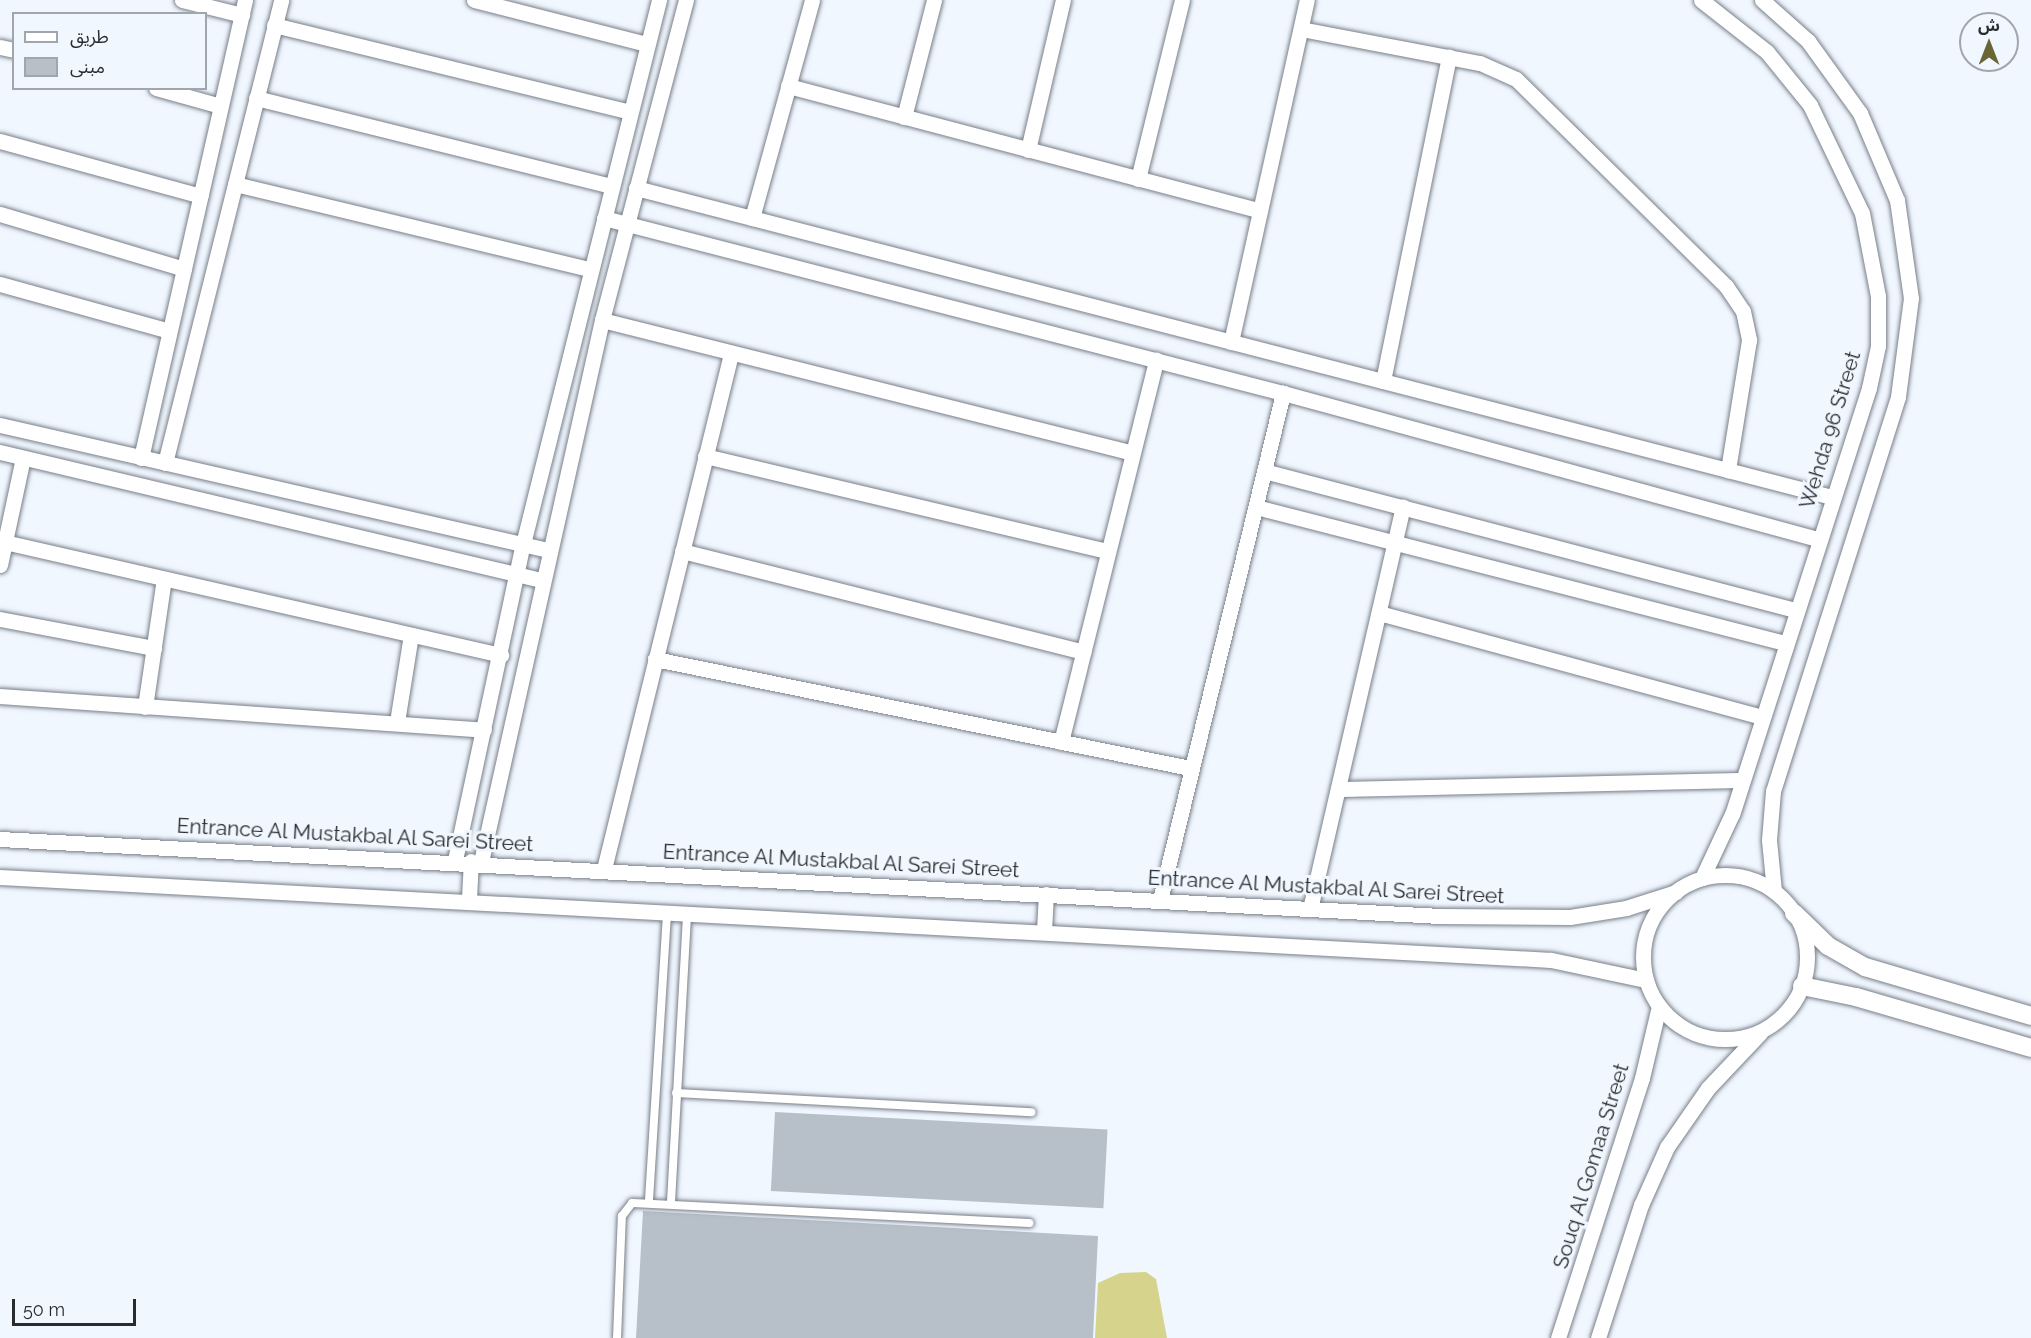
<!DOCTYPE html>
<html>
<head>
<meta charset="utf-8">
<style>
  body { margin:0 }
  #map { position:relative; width:2031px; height:1338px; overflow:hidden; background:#f1f7ff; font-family:Raleway,"Noto Sans Arabic",sans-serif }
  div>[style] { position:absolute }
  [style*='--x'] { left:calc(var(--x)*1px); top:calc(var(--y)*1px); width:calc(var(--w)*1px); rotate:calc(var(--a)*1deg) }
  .green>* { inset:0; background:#d6d38c }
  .building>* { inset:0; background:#b7bfc8; transform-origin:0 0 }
  .roads { filter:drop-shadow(0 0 2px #787f88) drop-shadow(0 0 2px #787f88) }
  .service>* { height:8px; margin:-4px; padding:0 4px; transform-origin:4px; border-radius:4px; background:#fff }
  .minor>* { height:15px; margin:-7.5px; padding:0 7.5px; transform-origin:7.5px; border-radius:7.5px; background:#fff }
  .minor>.ring { margin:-7.5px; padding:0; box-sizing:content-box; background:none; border:15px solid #fff; border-radius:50% }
  .tertiary>* { height:18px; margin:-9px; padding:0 9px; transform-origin:9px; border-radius:9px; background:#fff }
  span { translate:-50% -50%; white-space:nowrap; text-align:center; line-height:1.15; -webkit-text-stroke:6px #f1f7ff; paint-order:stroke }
  .street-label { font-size:21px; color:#292c2f }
  .legend { position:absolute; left:12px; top:12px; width:195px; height:78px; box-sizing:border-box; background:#f1f7ff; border:2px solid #a1a6ac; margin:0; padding:8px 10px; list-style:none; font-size:18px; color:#292c2f }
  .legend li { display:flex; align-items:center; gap:12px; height:30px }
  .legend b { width:30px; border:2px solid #a1a6ac }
  .north { position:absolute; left:1959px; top:12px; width:60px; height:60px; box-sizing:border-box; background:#f1f7ff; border:2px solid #a1a6ac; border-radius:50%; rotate:0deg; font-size:16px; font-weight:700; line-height:24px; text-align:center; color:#292c2f }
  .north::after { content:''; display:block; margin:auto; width:21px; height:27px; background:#696633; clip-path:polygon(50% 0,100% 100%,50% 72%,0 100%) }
  .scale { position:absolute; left:12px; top:1299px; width:124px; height:27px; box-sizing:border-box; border:3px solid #292c2f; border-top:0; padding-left:8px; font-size:18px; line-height:21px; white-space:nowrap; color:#292c2f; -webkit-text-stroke:4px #f1f7ff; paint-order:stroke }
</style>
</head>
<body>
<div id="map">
  <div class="green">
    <div style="clip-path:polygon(1146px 1272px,1156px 1279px,1167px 1338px,1095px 1338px,1098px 1283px,1120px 1273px)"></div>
  </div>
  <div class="building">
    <div style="left:775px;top:1112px;width:333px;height:79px;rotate:3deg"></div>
    <div style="clip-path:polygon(643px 1211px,1098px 1236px,1093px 1338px,636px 1338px)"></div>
  </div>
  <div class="roads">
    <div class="service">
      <div style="--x:676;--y:1093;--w:356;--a:3.1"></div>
      <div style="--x:649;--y:1200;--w:290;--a:-86.4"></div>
      <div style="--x:671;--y:1202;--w:289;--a:-86.8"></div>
      <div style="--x:617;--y:1338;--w:122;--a:-87.7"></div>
      <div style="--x:622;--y:1216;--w:16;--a:-52"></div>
      <div style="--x:632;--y:1203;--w:398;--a:2.9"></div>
    </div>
    <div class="minor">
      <div style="--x:182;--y:0;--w:62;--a:14"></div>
      <div style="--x:474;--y:0;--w:179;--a:14.3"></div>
      <div style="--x:1701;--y:0;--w:84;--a:38.2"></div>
      <div style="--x:1767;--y:52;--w:68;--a:50.9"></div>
      <div style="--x:1810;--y:105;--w:120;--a:64.3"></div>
      <div style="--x:1862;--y:213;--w:85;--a:79.1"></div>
      <div style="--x:1878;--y:296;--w:50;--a:90"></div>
      <div style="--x:1878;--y:346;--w:43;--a:102.1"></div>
      <div style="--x:1869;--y:388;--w:447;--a:107.8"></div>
      <div style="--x:1732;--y:814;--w:71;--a:115.1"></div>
      <div style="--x:1762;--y:0;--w:62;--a:41.7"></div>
      <div style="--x:1808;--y:41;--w:89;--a:54.2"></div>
      <div style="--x:1860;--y:113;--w:95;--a:67"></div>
      <div style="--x:1897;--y:200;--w:99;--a:81.9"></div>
      <div style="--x:1911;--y:298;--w:100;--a:97.5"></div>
      <div style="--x:1898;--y:397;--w:413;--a:107.6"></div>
      <div style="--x:1773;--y:791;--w:49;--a:94.7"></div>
      <div style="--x:1769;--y:840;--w:51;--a:84.4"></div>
      <div style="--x:274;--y:25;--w:366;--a:13.7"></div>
      <div style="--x:1301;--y:29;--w:182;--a:10.8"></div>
      <div style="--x:1480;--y:63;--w:39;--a:24"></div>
      <div style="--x:1516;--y:79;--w:295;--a:44.6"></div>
      <div style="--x:1726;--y:286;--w:30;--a:56"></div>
      <div style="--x:1743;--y:311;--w:30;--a:78"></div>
      <div style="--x:1749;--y:340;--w:132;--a:99.2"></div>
      <div style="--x:0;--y:47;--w:14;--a:12"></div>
      <div style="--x:788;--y:86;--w:488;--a:14.8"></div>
      <div style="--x:156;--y:88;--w:67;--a:15.5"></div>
      <div style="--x:256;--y:98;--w:367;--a:13.9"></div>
      <div style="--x:904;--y:117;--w:121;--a:-75.6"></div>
      <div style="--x:0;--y:141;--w:208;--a:15.3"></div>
      <div style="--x:1028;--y:150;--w:154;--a:-76.9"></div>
      <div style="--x:1138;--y:179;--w:184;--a:-76.2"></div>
      <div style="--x:235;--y:184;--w:365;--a:13.5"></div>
      <div style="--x:636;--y:188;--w:1235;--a:14.49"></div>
      <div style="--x:0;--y:214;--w:192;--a:16.6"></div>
      <div style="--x:604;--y:218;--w:701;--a:14.45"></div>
      <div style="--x:1283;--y:393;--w:554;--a:15.29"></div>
      <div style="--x:752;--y:218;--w:226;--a:-74.6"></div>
      <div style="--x:0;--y:284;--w:175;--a:15.5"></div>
      <div style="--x:602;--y:320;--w:547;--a:14.06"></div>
      <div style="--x:1231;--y:342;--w:350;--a:-77.5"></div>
      <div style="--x:1383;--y:381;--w:331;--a:-78.5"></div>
      <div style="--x:0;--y:425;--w:562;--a:12.85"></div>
      <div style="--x:0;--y:452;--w:556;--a:13.31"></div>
      <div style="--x:705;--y:456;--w:414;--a:13.3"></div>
      <div style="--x:141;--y:458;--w:470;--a:-77.2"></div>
      <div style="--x:165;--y:463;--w:477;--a:-75.9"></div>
      <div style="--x:1264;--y:471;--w:549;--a:14.67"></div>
      <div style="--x:1256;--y:507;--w:546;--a:14.42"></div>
      <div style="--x:0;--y:541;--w:514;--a:12.82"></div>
      <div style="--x:682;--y:551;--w:414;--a:14.1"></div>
      <div style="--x:0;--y:565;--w:109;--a:-77.9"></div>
      <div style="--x:1379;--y:613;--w:397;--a:15.2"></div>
      <div style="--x:0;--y:619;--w:157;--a:10.7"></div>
      <div style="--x:655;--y:659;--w:546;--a:11.52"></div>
      <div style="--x:0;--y:696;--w:485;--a:4"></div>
      <div style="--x:145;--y:707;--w:129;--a:-81.6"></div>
      <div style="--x:397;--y:722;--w:88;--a:-80.9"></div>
      <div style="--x:1061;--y:742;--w:394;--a:-76"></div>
      <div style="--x:1338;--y:789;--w:404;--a:-1.3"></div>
      <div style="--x:0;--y:839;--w:1441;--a:3.06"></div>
      <div style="--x:1439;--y:916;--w:131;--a:0.4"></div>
      <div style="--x:1570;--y:917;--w:57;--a:-9.1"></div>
      <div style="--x:1626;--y:908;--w:52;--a:-17.7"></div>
      <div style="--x:455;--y:860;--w:323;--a:-77.9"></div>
      <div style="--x:523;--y:544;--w:561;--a:-75.96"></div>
      <div style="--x:481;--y:862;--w:555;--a:-77.42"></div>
      <div style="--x:602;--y:320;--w:331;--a:-75.3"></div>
      <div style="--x:604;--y:869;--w:530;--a:-76.15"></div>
      <div class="ring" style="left:1643px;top:875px;width:149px;height:149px"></div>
      <div style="--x:0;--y:877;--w:1553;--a:3.06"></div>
      <div style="--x:1551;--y:960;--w:97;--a:11.9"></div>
      <div style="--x:469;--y:898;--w:37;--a:-87"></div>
      <div style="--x:1160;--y:900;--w:522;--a:-76.36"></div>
      <div style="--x:1310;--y:909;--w:413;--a:-77"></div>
      <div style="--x:1044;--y:931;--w:37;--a:-87"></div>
      <div style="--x:1558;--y:1338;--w:273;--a:-72.1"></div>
      <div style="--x:1642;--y:1078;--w:74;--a:-76.7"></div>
      <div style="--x:1598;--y:1338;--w:140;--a:-72.1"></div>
      <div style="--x:1641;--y:1205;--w:64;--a:-65.9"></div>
      <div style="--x:1667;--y:1147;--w:72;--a:-55.2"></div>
      <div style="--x:1708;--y:1088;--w:76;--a:-46.6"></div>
    </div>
    <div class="tertiary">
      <div style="--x:1794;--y:913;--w:47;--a:44.1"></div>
      <div style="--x:1828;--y:946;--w:43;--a:29.6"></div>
      <div style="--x:1865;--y:967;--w:173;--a:16.4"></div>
      <div style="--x:1802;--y:986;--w:55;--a:11.5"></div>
      <div style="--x:1856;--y:997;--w:182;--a:16.2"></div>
    </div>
  </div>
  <div class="street-label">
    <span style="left:1830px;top:430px;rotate:-73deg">Wehda 96 Street</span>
    <span style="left:355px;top:835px;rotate:3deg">Entrance Al Mustakbal Al Sarei Street</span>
    <span style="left:841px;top:861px;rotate:3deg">Entrance Al Mustakbal Al Sarei Street</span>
    <span style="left:1326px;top:887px;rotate:3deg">Entrance Al Mustakbal Al Sarei Street</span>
    <span style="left:1591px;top:1166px;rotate:-73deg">Souq Al Gomaa Street</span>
  </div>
  <ul class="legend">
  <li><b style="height:8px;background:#fff"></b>طريق</li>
  <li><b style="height:16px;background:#b7bfc8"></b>مبنى</li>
  </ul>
  <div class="north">ش</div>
  <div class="scale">50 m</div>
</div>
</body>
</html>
